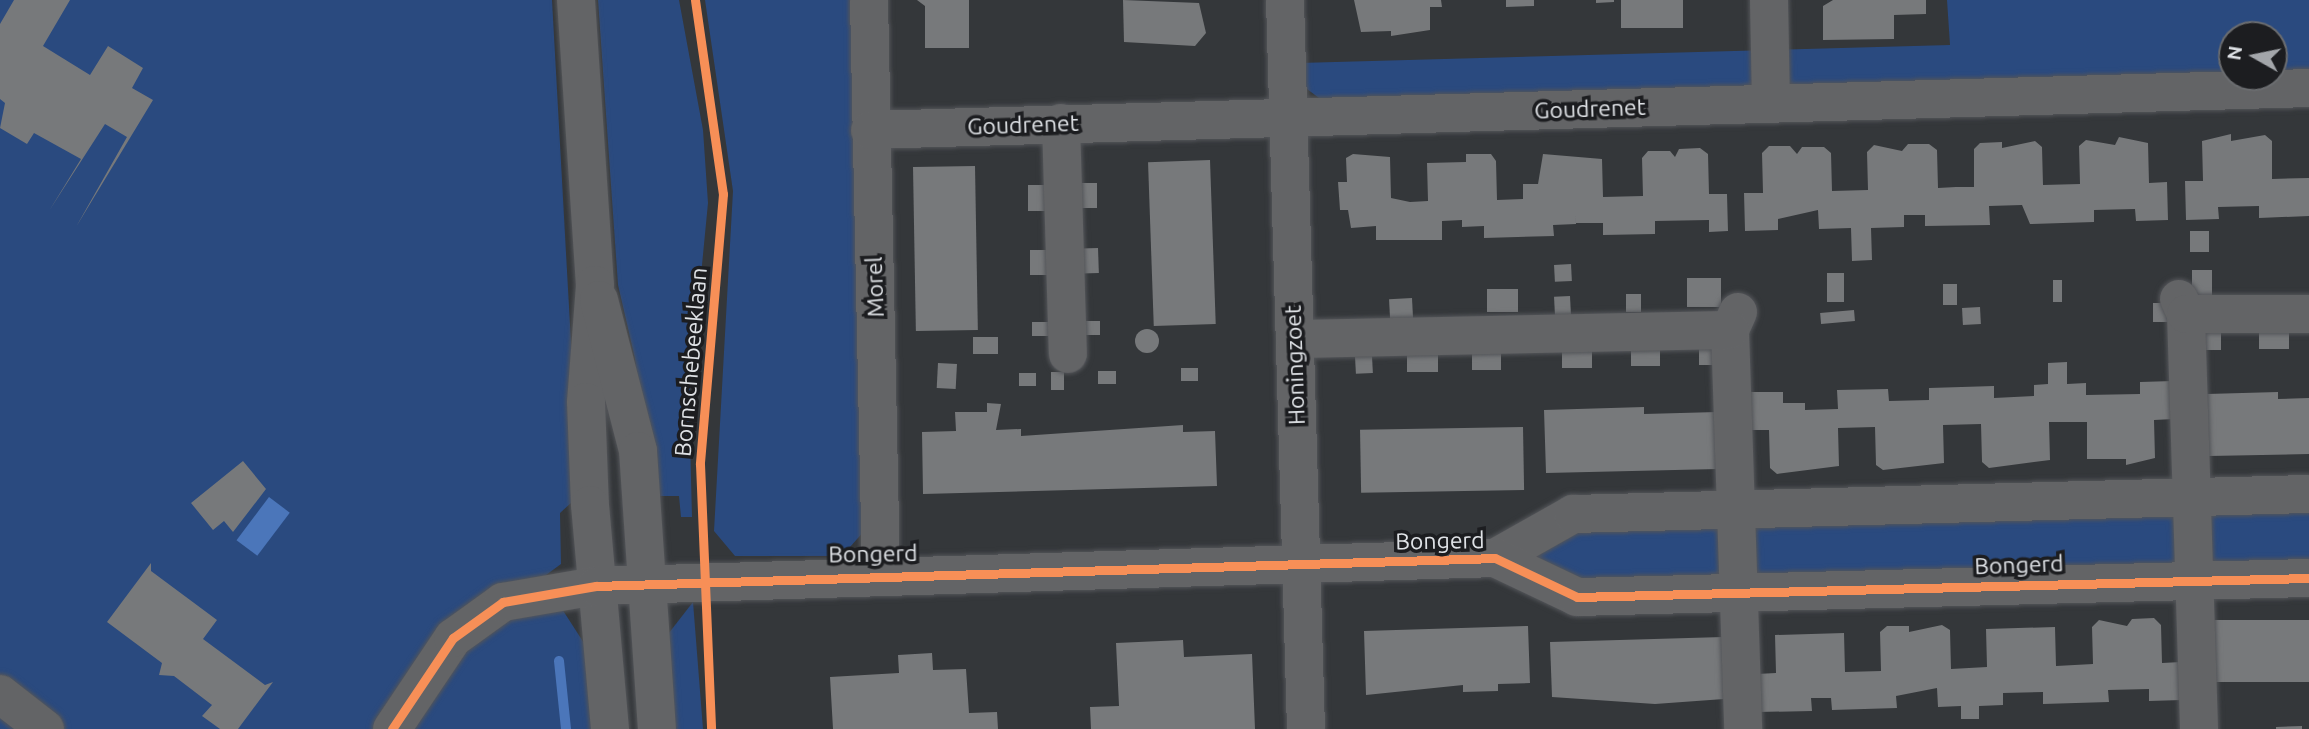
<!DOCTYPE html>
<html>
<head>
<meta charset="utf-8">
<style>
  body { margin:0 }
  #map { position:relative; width:2309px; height:729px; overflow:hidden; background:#34373a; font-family:Ubuntu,sans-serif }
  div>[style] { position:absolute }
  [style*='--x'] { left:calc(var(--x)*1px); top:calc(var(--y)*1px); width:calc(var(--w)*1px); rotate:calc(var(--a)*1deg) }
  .green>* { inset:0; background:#2a4a7f }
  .water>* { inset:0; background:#4b76ba; transform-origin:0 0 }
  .stream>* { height:10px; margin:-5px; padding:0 5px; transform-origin:5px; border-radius:5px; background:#4b76ba }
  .building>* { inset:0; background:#77797b; transform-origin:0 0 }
  .round { border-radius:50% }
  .roads { filter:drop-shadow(0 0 2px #535559) drop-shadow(0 0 2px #535559) }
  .minor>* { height:38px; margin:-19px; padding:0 19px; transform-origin:19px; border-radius:19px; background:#636466 }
  .cycleway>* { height:9px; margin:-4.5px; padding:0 4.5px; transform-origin:4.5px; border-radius:4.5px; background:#f78f57 }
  span { translate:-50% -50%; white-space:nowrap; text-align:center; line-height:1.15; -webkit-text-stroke:7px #1c1d20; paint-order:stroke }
  .street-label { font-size:23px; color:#dfe2e6 }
  .north { position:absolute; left:2218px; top:21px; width:70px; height:70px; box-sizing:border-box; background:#1c1d20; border:2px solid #6a6c6f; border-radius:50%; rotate:279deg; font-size:19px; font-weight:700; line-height:28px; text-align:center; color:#dfe2e6 }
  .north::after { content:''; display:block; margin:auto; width:24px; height:32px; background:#a3a6aa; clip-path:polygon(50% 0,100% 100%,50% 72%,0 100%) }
</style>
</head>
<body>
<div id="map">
  <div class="green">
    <div style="clip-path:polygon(0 0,552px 0,577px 451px,572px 502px,560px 513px,561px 564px,542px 578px,593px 657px,600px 729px,0 729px)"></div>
    <div style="clip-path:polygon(598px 0,679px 0,703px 130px,708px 203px,689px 399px,692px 517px,681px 517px,679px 496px,651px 496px,635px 359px,618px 285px)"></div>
    <div style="clip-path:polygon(705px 0,855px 0,866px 529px,842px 556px,735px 556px,714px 531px,733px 191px)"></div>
    <div style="clip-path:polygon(1947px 0,2309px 0,2309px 74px,2274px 75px,2274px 35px,2232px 35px,2232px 76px,1323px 101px,1303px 86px,1299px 63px,1950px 45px)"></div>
    <div style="clip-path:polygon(2309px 506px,2309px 569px,1579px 589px,1533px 564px,1533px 552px,1573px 524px)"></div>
    <div style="clip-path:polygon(693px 602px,703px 729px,669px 729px,665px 638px)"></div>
  </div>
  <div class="water">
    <div style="left:269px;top:497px;width:26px;height:54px;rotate:37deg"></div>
  </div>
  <div class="stream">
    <div style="--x:559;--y:661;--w:68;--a:84.1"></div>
  </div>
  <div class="building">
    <div style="clip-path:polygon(14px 0,70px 0,43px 46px,90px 75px,108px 46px,143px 68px,132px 88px,153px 100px,76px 227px,127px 137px,105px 124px,49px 211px,81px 159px,34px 133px,27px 144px,0 128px,5px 103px,0 99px,0 24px)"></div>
    <div style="clip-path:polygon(917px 0,969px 0,969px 48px,925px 48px,925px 6px)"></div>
    <div style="clip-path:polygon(1123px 0,1199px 3px,1206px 33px,1195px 46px,1124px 42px)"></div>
    <div style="clip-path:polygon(1354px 0,1441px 0,1442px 7px,1430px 7px,1430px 30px,1391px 36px,1391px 31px,1361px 32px)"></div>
    <div style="clip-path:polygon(1506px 0,1534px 0,1534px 6px,1506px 7px)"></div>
    <div style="clip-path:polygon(1596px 0,1614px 0,1614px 2px,1596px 3px)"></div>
    <div style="left:1621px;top:0;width:62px;height:28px"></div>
    <div style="clip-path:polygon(1833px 0,1926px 0,1926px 14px,1894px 15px,1894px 39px,1823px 40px,1823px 6px)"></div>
    <div style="clip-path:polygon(2231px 134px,2231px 141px,2265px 135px,2272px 141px,2272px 179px,2309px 178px,2309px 216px,2259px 218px,2259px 206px,2218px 207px,2219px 219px,2186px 220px,2185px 181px,2203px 181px,2202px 141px)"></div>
    <div style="clip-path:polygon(2119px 137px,2148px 143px,2149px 183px,2167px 182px,2168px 220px,2136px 221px,2135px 209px,2094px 210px,2094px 222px,2030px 224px,2022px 205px,1989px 206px,1990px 225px,1925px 226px,1925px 215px,1904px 215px,1904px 227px,1871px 228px,1872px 260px,1852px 261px,1851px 228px,1819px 229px,1818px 210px,1778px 219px,1778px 230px,1745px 231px,1744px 193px,1763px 193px,1762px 153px,1769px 146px,1790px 146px,1797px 154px,1802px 147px,1824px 147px,1831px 153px,1832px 191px,1868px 190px,1867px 152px,1874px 145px,1902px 151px,1908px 144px,1929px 144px,1937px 150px,1938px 188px,1956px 187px,1974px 187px,1974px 149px,1980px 143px,2002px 142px,2002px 148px,2035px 141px,2042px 147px,2043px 185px,2080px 184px,2079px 146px,2086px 140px,2115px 145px)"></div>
    <div style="clip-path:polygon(1700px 148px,1708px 154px,1709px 194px,1727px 194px,1728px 231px,1709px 232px,1709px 220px,1655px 221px,1655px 234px,1603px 235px,1603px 223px,1576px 223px,1575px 185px,1576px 224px,1553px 225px,1554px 236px,1484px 238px,1484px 226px,1462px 227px,1462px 220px,1442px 221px,1442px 240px,1376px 240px,1376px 226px,1351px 228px,1348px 210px,1340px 210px,1338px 182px,1347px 182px,1346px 158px,1353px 154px,1390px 157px,1391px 198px,1410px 202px,1428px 201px,1427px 163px,1466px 162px,1466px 154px,1491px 154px,1496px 161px,1497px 200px,1523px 199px,1523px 184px,1538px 184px,1543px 154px,1602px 159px,1603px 197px,1643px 196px,1642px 158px,1648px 151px,1670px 151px,1675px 157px,1679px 149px)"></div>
    <div style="left:1210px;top:160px;width:164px;height:62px;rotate:88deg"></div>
    <div style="left:975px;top:166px;width:164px;height:62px;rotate:89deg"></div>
    <div style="left:1097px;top:183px;width:25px;height:18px;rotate:90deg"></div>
    <div style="left:1028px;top:185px;width:18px;height:26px"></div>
    <div style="left:2190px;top:231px;width:19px;height:21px"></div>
    <div style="left:1098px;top:248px;width:25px;height:17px;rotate:88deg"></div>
    <div style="left:1030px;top:250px;width:17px;height:25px"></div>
    <div style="left:1571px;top:264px;width:17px;height:17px;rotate:87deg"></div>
    <div style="left:2192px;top:270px;width:20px;height:26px"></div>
    <div style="left:1827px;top:273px;width:17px;height:29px"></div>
    <div style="left:1687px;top:278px;width:34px;height:29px"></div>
    <div style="left:2053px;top:280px;width:9px;height:22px"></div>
    <div style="left:1943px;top:284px;width:14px;height:21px"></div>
    <div style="left:1487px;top:289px;width:31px;height:23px"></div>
    <div style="left:1626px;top:294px;width:15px;height:18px"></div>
    <div style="left:1570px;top:296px;width:19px;height:16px;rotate:87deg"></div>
    <div style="left:1412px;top:298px;width:20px;height:23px;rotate:87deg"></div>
    <div style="left:2170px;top:303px;width:19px;height:17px;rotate:90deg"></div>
    <div style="left:1980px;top:307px;width:17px;height:18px;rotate:87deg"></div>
    <div style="left:1854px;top:310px;width:11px;height:34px;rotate:85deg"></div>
    <div style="left:1100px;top:321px;width:14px;height:17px;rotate:90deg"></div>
    <div style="left:1049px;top:322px;width:14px;height:17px;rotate:90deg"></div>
    <div class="round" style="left:1135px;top:329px;width:24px;height:24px"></div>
    <div style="left:2289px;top:332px;width:17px;height:30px;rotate:90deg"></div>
    <div style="left:2221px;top:333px;width:17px;height:18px;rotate:90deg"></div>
    <div style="left:973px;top:337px;width:25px;height:17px"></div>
    <div style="left:1699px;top:348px;width:16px;height:17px"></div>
    <div style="left:1631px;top:349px;width:29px;height:17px"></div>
    <div style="left:1562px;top:351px;width:30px;height:17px"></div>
    <div style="left:1472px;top:353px;width:29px;height:17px"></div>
    <div style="left:1407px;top:355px;width:31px;height:17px"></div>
    <div style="left:1372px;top:356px;width:17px;height:17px;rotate:87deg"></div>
    <div style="clip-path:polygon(2067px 362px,2067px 384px,2086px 383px,2086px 395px,2140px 394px,2140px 382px,2173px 381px,2174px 419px,2154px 420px,2155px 458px,2126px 465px,2126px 459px,2087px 459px,2087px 422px,2049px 422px,2050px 460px,1989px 468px,1982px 462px,1981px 424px,1943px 425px,1944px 463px,1883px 470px,1876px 465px,1875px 427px,1838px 428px,1839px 466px,1777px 474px,1770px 468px,1769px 430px,1751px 430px,1750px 392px,1783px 392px,1783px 403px,1805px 403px,1805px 410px,1838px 409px,1837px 390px,1888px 389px,1889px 401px,1929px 400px,1929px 388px,1994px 386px,1994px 398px,2034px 396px,2034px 385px,2048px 384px,2048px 363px)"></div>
    <div style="left:938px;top:363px;width:19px;height:25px;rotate:3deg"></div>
    <div style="left:1198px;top:368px;width:13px;height:17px;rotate:90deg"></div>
    <div style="left:1098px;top:371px;width:18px;height:13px"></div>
    <div style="left:1051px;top:372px;width:13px;height:18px"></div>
    <div style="left:1019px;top:373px;width:17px;height:13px"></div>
    <div style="clip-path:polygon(2278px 392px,2278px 399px,2309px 398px,2309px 454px,2209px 456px,2207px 394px)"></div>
    <div style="clip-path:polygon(987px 403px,1001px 404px,996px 430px,1021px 429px,1021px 436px,1183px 425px,1183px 432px,1215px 431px,1217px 486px,923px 494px,922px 432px,956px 431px,955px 412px,987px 412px)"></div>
    <div style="clip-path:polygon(1644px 407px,1644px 414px,1717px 412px,1718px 469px,1546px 473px,1544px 410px)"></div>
    <div style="left:1523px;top:427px;width:63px;height:163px;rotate:89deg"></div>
    <div style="clip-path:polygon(243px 461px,266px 489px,233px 532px,224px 521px,213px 530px,191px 503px)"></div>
    <div style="clip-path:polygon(151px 563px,151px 571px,217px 620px,203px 639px,265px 685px,273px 682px,238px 729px,220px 729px,202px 716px,212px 705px,174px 676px,159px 675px,162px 663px,107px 622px)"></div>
    <div style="clip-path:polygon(2154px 618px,2161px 625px,2162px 663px,2181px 662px,2182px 700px,2149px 701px,2149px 689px,2108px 690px,2109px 702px,2043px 704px,2043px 692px,2003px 693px,2003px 705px,1979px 706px,1979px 719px,1961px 719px,1961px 706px,1938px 707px,1937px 688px,1896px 696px,1897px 708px,1832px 710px,1831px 698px,1811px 698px,1812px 711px,1758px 712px,1757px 674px,1776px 673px,1775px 635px,1844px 633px,1845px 672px,1881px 671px,1880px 632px,1887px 626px,1909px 626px,1909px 632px,1942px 625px,1950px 630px,1951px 669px,1987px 667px,1986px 629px,2055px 627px,2056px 666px,2093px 664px,2092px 627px,2099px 620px,2127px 626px,2132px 619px)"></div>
    <div style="left:2309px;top:620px;width:62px;height:96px;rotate:90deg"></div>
    <div style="clip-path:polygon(1528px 626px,1530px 683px,1498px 684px,1498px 691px,1463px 692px,1463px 685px,1366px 695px,1364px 631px)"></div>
    <div style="clip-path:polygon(1723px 637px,1724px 699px,1655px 704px,1552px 697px,1550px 642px)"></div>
    <div style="clip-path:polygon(1183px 640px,1184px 657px,1252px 654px,1255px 729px,1091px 729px,1090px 707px,1119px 706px,1116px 643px)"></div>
    <div style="clip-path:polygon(932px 653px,933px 670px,966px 669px,969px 713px,997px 712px,998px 729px,833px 729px,830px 677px,899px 673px,898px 655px)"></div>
    <div style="clip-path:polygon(2302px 726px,2302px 729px,2276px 729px,2276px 727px)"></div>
  </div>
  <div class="roads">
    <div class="minor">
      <div style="--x:576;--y:0;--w:286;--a:86.2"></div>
      <div style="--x:595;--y:285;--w:117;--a:94.4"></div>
      <div style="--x:586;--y:402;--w:103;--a:87.8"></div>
      <div style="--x:590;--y:505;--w:225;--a:84.9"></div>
      <div style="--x:869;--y:0;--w:573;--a:88.8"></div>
      <div style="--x:1285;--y:0;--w:729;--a:88.35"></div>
      <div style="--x:1769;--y:0;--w:103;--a:88.9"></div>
      <div style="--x:1061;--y:123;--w:231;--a:88.3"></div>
      <div style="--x:870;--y:130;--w:1440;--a:-1.67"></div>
      <div style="--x:2179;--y:299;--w:17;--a:65"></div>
      <div style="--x:2186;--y:314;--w:415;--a:88.2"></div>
      <div style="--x:599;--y:300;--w:156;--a:75.5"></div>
      <div style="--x:638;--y:451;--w:279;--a:86.1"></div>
      <div style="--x:1738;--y:312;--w:20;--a:114"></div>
      <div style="--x:1730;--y:330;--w:399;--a:88.1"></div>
      <div style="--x:2186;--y:314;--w:123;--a:0"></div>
      <div style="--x:1295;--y:339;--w:435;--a:-1.2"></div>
      <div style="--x:1495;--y:558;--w:90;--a:-29.4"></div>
      <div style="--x:1573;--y:514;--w:736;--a:-1.56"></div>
      <div style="--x:0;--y:694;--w:57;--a:37.9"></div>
      <div style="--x:392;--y:729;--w:110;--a:-56.2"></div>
      <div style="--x:453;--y:638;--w:62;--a:-35.8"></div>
      <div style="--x:503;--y:602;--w:94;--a:-9.8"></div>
      <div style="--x:596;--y:586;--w:899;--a:-1.78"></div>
      <div style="--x:1495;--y:558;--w:91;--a:25.4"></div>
      <div style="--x:1577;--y:597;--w:732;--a:-1.49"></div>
    </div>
  </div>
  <div class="cycleway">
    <div style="--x:695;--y:0;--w:196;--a:81.8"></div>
    <div style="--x:723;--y:194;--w:271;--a:94.9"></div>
    <div style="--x:700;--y:464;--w:265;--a:87.6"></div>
    <div style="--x:392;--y:729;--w:110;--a:-56.2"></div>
    <div style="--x:453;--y:638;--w:62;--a:-35.8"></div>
    <div style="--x:503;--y:602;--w:94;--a:-9.8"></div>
    <div style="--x:596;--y:586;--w:899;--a:-1.78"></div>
    <div style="--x:1495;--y:558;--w:91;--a:25.4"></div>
    <div style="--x:1577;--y:597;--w:732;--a:-1.49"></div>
  </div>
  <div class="street-label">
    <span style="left:1590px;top:109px;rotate:-2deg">Goudrenet</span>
    <span style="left:1023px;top:125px;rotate:-2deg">Goudrenet</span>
    <span style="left:875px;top:287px;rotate:-92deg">Morel</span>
    <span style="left:691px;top:362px;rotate:-85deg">Bornschebeeklaan</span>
    <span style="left:1295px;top:365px;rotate:-92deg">Honingzoet</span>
    <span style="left:1440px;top:541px;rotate:-1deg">Bongerd</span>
    <span style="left:873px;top:554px;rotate:-1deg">Bongerd</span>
    <span style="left:2019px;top:565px;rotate:-2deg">Bongerd</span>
  </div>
  <div class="north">N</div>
</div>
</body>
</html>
